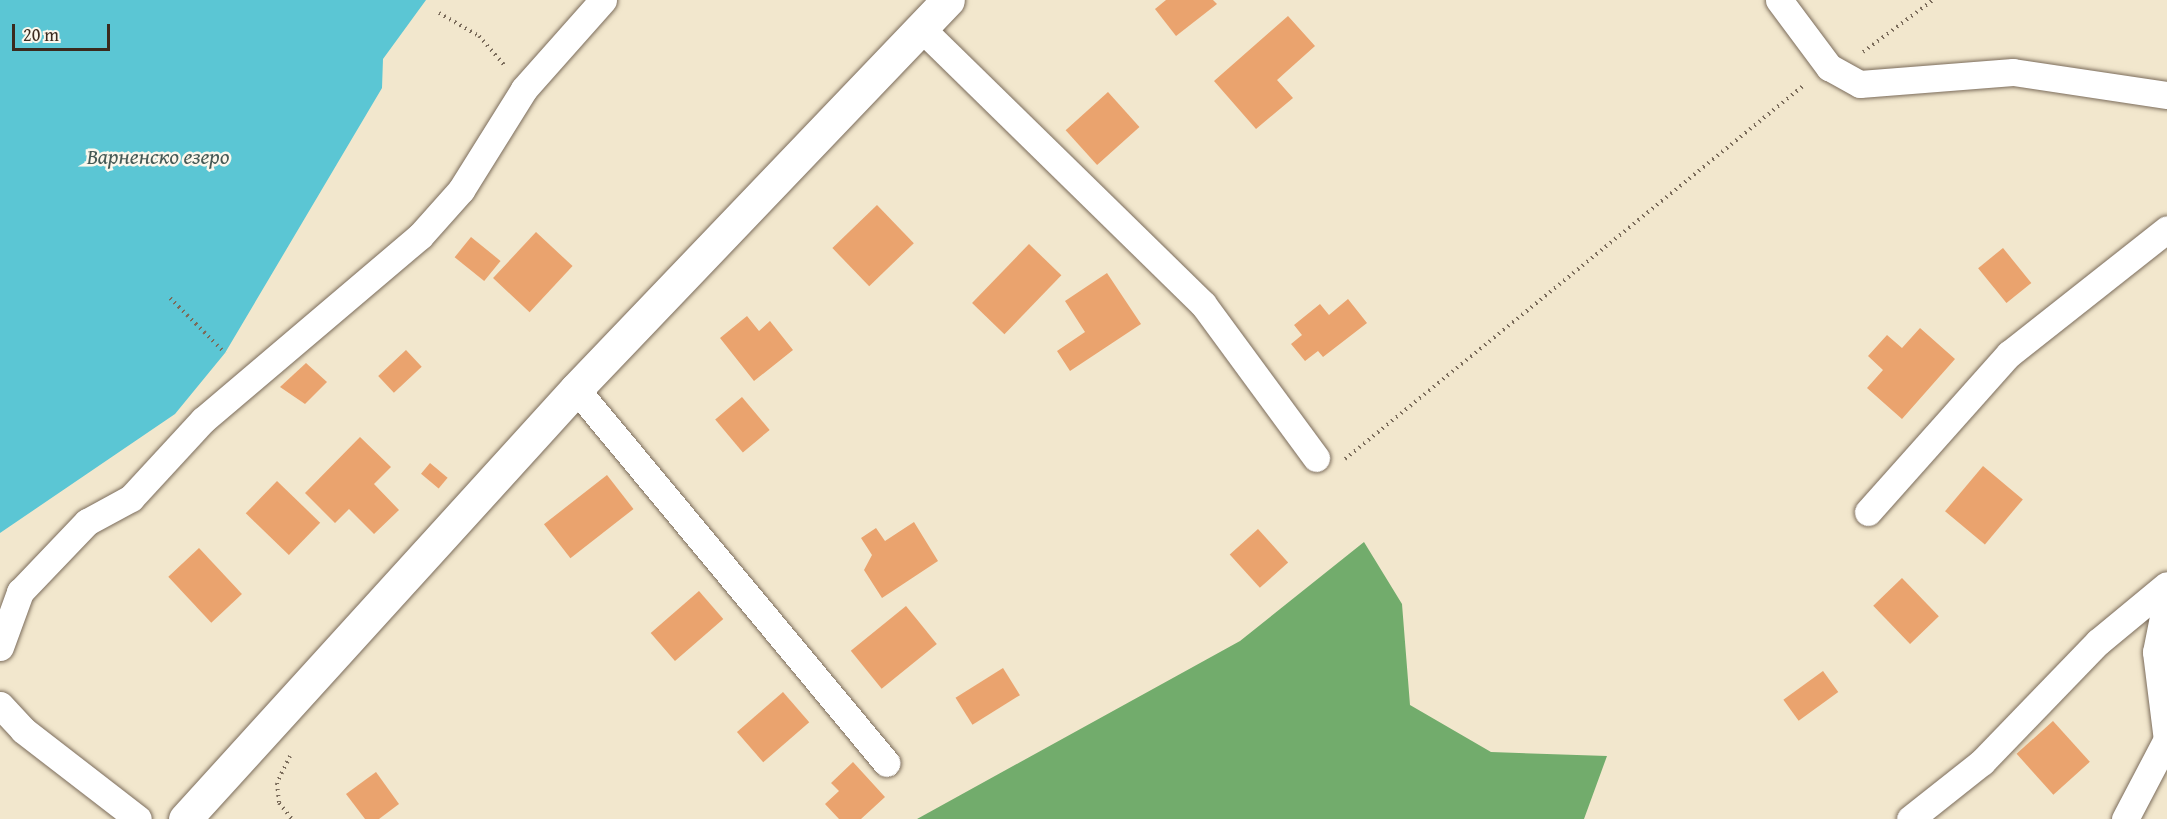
<!DOCTYPE html>
<html>
<head>
<meta charset="utf-8">
<style>
  body { margin:0 }
  #map { position:relative; width:2167px; height:819px; overflow:hidden; background:#f2e7cd; font-family:"Gentium Book Plus",serif }
  div>[style] { position:absolute }
  [style*='--x'] { left:calc(var(--x)*1px); top:calc(var(--y)*1px); width:calc(var(--w)*1px); rotate:calc(var(--a)*1deg) }
  .forest>* { inset:0; background:#72ac6c }
  .water>* { inset:0; background:#5bc6d4 }
  .building>* { inset:0; background:#eaa36e; transform-origin:0 0 }
  .path>* { height:4px; margin-top:-2px; transform-origin:0; background:repeating-linear-gradient(90deg,#7b6c5b 0 1.5px,transparent 0 6px) }
  .roads { filter:drop-shadow(0 0 2px #7b6c5b) drop-shadow(0 0 2px #7b6c5b) }
  .minor>* { height:27px; margin:-13.5px; padding:0 13.5px; transform-origin:13.5px; border-radius:13.5px; background:#fff }
  .tertiary>* { height:33px; margin:-16.5px; padding:0 16.5px; transform-origin:16.5px; border-radius:16.5px; background:#fff }
  span { translate:-50% -50%; white-space:nowrap; text-align:center; line-height:1.15; -webkit-text-stroke:5px #fbf7ec; paint-order:stroke }
  .water-label { font-size:22px; color:#455955; font-style:italic }
  .scale { position:absolute; left:12px; top:24px; width:98px; height:27px; box-sizing:border-box; border:3px solid #3b2a1e; border-top:0; padding-left:8px; font-size:18px; line-height:21px; white-space:nowrap; color:#3b2a1e; -webkit-text-stroke:4px #fbf7ec; paint-order:stroke }
</style>
</head>
<body>
<div id="map">
  <div class="forest">
    <div style="clip-path:polygon(1364px 542px,1402px 604px,1410px 705px,1491px 752px,1607px 756px,1584px 819px,917px 819px,1240px 641px)"></div>
  </div>
  <div class="water">
    <div style="clip-path:polygon(0 0,426px 0,383px 59px,382px 88px,225px 353px,175px 414px,0 533px)"></div>
  </div>
  <div class="building">
    <div style="clip-path:polygon(1166px 0,1213px 0,1217px 4px,1176px 36px,1155px 9px)"></div>
    <div style="clip-path:polygon(1288px 16px,1315px 46px,1277px 80px,1293px 98px,1256px 129px,1214px 81px)"></div>
    <div style="left:1108px;top:92px;width:47px;height:57px;rotate:48deg"></div>
    <div style="left:877px;top:205px;width:53px;height:62px;rotate:46deg"></div>
    <div style="left:536px;top:232px;width:50px;height:63px;rotate:43deg"></div>
    <div style="left:471px;top:237px;width:38px;height:26px;rotate:39deg"></div>
    <div style="left:1029px;top:244px;width:45px;height:82px;rotate:44deg"></div>
    <div style="left:2003px;top:248px;width:45px;height:32px;rotate:51deg"></div>
    <div style="clip-path:polygon(1107px 273px,1141px 324px,1070px 371px,1057px 351px,1085px 332px,1065px 301px)"></div>
    <div style="clip-path:polygon(1348px 299px,1367px 323px,1323px 357px,1318px 351px,1305px 361px,1291px 344px,1302px 335px,1294px 325px,1320px 304px,1329px 315px)"></div>
    <div style="clip-path:polygon(747px 316px,759px 331px,770px 321px,793px 350px,754px 381px,720px 338px)"></div>
    <div style="clip-path:polygon(1920px 328px,1955px 359px,1902px 419px,1867px 388px,1883px 370px,1868px 356px,1887px 335px,1902px 348px)"></div>
    <div style="left:406px;top:350px;width:23px;height:38px;rotate:47deg"></div>
    <div style="clip-path:polygon(306px 363px,327px 382px,305px 404px,280px 387px)"></div>
    <div style="left:742px;top:397px;width:43px;height:35px;rotate:50deg"></div>
    <div style="clip-path:polygon(360px 437px,391px 467px,374px 484px,399px 510px,374px 534px,349px 509px,335px 523px,305px 493px)"></div>
    <div style="left:430px;top:463px;width:23px;height:14px;rotate:40deg"></div>
    <div style="left:1983px;top:466px;width:52px;height:59px;rotate:40deg"></div>
    <div style="left:607px;top:475px;width:43px;height:80px;rotate:52deg"></div>
    <div style="left:277px;top:481px;width:60px;height:45px;rotate:44deg"></div>
    <div style="clip-path:polygon(914px 522px,938px 561px,882px 598px,864px 570px,872px 555px,861px 538px,876px 528px,885px 541px)"></div>
    <div style="left:1258px;top:529px;width:45px;height:38px;rotate:48deg"></div>
    <div style="left:199px;top:548px;width:63px;height:42px;rotate:47deg"></div>
    <div style="left:1902px;top:578px;width:53px;height:40px;rotate:46deg"></div>
    <div style="left:699px;top:591px;width:37px;height:64px;rotate:49deg"></div>
    <div style="left:906px;top:606px;width:49px;height:71px;rotate:51deg"></div>
    <div style="left:1003px;top:668px;width:32px;height:56px;rotate:58deg"></div>
    <div style="left:1823px;top:671px;width:26px;height:49px;rotate:54deg"></div>
    <div style="left:783px;top:692px;width:40px;height:61px;rotate:49deg"></div>
    <div style="left:2053px;top:721px;width:55px;height:49px;rotate:48deg"></div>
    <div style="clip-path:polygon(853px 762px,885px 797px,861px 819px,839px 819px,825px 804px,839px 791px,831px 783px)"></div>
    <div style="clip-path:polygon(376px 772px,399px 804px,379px 819px,365px 819px,346px 794px)"></div>
  </div>
  <div class="path">
    <div style="--x:439;--y:13;--w:46;--a:29.9"></div>
    <div style="--x:479;--y:36;--w:38;--a:49"></div>
    <div style="--x:1863;--y:52;--w:87;--a:-36.6"></div>
    <div style="--x:170;--y:298;--w:78;--a:45"></div>
    <div style="--x:1345;--y:459;--w:592;--a:-39.17"></div>
    <div style="--x:290;--y:756;--w:30;--a:116"></div>
    <div style="--x:277;--y:783;--w:20;--a:84"></div>
    <div style="--x:279;--y:803;--w:21;--a:51"></div>
  </div>
  <div class="roads">
    <div class="minor">
      <div style="--x:1779;--y:0;--w:84;--a:53.3"></div>
      <div style="--x:1829;--y:67;--w:35;--a:29"></div>
      <div style="--x:1860;--y:84;--w:153;--a:-4.5"></div>
      <div style="--x:2013;--y:72;--w:156;--a:8.5"></div>
      <div style="--x:920;--y:27;--w:396;--a:44.4"></div>
      <div style="--x:1203;--y:304;--w:191;--a:53.7"></div>
      <div style="--x:576;--y:389;--w:486;--a:50.3"></div>
      <div style="--x:1868;--y:512;--w:212;--a:-48.3"></div>
      <div style="--x:2009;--y:354;--w:201;--a:-38.3"></div>
      <div style="--x:2167;--y:597;--w:56;--a:101.3"></div>
      <div style="--x:2156;--y:652;--w:89;--a:82.9"></div>
      <div style="--x:0;--y:647;--w:59;--a:-70"></div>
      <div style="--x:20;--y:592;--w:97;--a:-46.3"></div>
      <div style="--x:87;--y:522;--w:50;--a:-28.6"></div>
      <div style="--x:131;--y:498;--w:106;--a:-47.3"></div>
      <div style="--x:203;--y:420;--w:285;--a:-40.3"></div>
      <div style="--x:420;--y:236;--w:62;--a:-48.3"></div>
      <div style="--x:461;--y:190;--w:119;--a:-58"></div>
      <div style="--x:524;--y:89;--w:119;--a:-48.4"></div>
      <div style="--x:0;--y:705;--w:34;--a:47"></div>
      <div style="--x:23;--y:730;--w:145;--a:37.7"></div>
      <div style="--x:1910;--y:819;--w:92;--a:-38.4"></div>
      <div style="--x:1982;--y:762;--w:167;--a:-46"></div>
      <div style="--x:2098;--y:642;--w:89;--a:-39.6"></div>
      <div style="--x:2125;--y:819;--w:90;--a:-62.3"></div>
    </div>
    <div class="tertiary">
      <div style="--x:185;--y:819;--w:581;--a:-47.72"></div>
      <div style="--x:576;--y:389;--w:538;--a:-46.28"></div>
    </div>
  </div>
  <div class="water-label">
    <span style="left:158px;top:157px">Варненско езеро</span>
  </div>
  <div class="scale">20 m</div>
</div>
</body>
</html>
